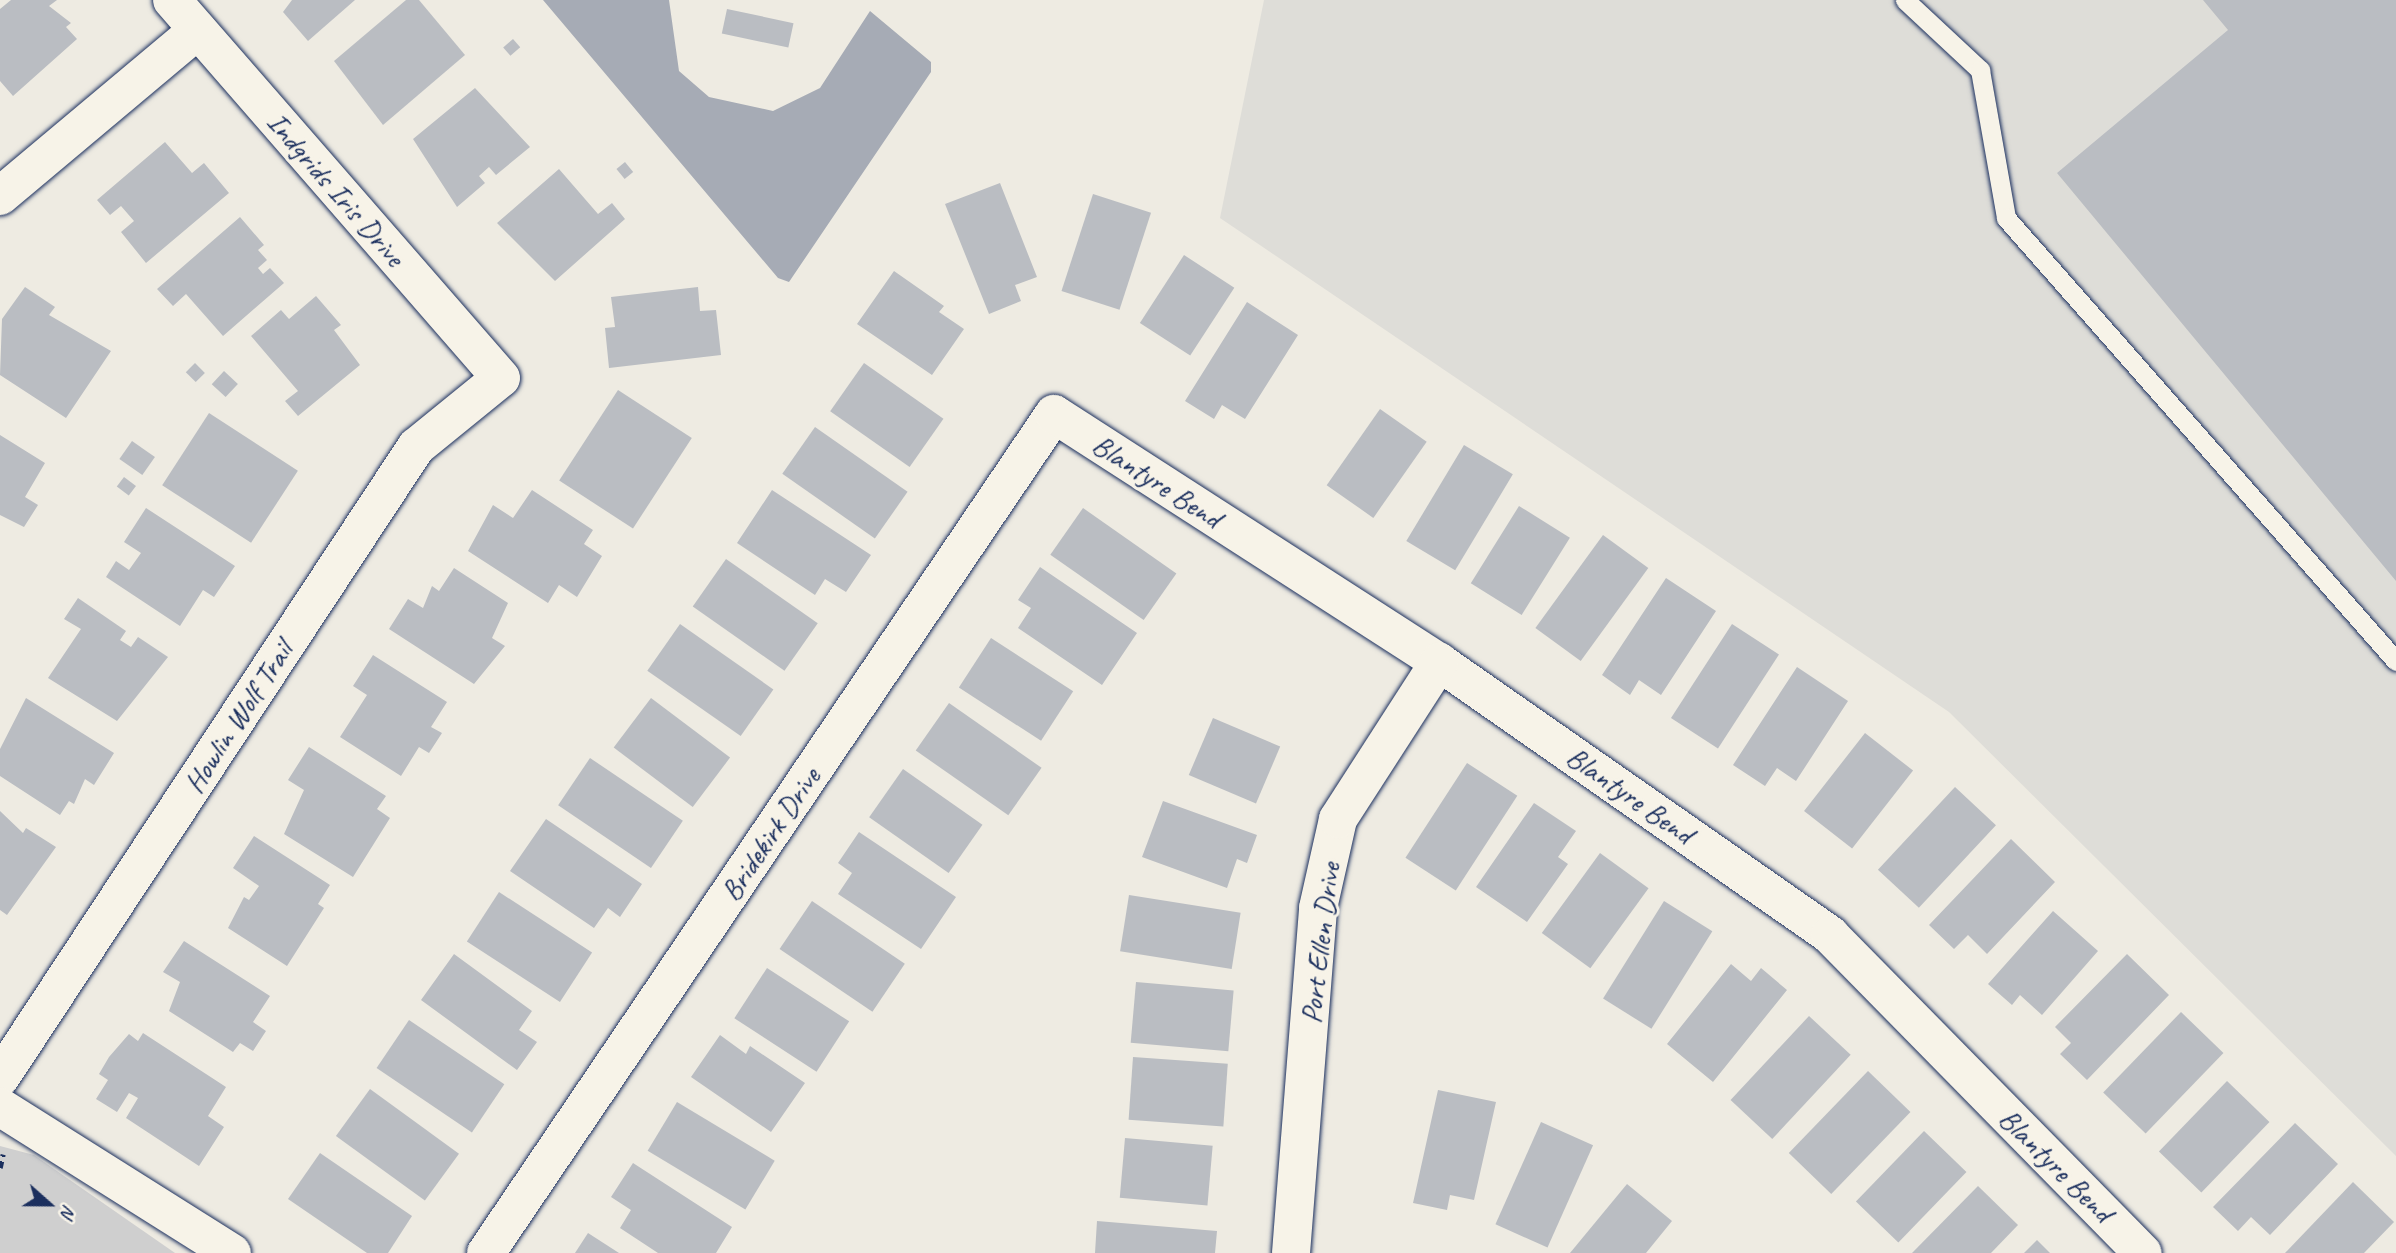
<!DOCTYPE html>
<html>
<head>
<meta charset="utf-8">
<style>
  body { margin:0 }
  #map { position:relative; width:2396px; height:1253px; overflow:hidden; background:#eeebe2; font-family:Caveat,sans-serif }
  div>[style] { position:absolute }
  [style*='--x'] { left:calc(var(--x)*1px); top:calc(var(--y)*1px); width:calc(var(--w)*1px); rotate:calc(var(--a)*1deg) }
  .built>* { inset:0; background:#deddd8 }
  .green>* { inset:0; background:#cfcfcf }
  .water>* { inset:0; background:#a6abb5 }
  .building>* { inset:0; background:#babdc2; transform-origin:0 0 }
  .path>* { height:4.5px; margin-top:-2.25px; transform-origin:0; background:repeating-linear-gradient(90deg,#1b2f5e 0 7px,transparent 0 12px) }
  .roads { filter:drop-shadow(0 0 2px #1b2f5e) drop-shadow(0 0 2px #1b2f5e) }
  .lane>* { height:19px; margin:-9.5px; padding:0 9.5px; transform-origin:9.5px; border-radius:9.5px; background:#f7f3e8 }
  .street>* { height:38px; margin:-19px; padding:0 19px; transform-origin:19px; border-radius:19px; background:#f7f3e8 }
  span { translate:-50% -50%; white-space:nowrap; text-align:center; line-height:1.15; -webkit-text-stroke:6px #f7f3e8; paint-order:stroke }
  .street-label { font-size:30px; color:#1b2f5e }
  .north { position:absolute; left:14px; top:1169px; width:70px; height:70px; -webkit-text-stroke:5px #f7f3e8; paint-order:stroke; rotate:111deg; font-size:19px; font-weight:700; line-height:28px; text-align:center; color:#1b2f5e }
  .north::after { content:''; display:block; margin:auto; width:24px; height:32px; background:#1b2f5e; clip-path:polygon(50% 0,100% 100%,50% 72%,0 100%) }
</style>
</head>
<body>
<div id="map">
  <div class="built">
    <div style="clip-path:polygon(1264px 0,2396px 0,2396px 1156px,1949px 712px,1220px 218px)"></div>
  </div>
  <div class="green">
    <div style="clip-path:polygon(0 1146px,34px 1155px,175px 1253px,0 1253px)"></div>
  </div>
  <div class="water">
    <div style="clip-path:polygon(543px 0,669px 0,679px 71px,709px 97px,773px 111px,820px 88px,870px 11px,931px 62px,931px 72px,789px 282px,778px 278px)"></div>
  </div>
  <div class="building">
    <div style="clip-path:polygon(11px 0,57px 0,49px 6px,71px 23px,66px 27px,77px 39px,13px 96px,0 81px,0 9px)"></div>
    <div style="clip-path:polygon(292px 0,355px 0,308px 41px,283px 12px)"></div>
    <div style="clip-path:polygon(406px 0,419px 0,465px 55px,383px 125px,334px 61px)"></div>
    <div style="clip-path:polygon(2203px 0,2396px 0,2396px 581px,2057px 173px,2228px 30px)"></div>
    <div style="left:727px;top:9px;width:68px;height:25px;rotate:12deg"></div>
    <div style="left:513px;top:39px;width:11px;height:13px;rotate:49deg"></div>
    <div style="clip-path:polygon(475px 88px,530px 147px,496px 175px,489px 167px,479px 176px,485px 183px,457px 207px,413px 139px)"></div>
    <div style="clip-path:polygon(165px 142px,192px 173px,204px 163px,229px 193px,146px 263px,121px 232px,134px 221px,121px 206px,110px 215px,97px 200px)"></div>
    <div style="left:625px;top:162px;width:13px;height:11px;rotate:51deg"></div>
    <div style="clip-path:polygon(559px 169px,598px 214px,612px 203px,625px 219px,555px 281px,497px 223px)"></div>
    <div style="clip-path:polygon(1000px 183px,1037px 277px,1015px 285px,1021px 301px,989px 314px,945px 204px)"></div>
    <div style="left:1093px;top:194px;width:61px;height:102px;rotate:18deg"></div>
    <div style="clip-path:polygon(240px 217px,264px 245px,258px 250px,267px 260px,258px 268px,263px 274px,270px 268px,284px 283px,223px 336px,186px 294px,173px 306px,157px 289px)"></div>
    <div style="left:1184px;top:255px;width:60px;height:81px;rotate:33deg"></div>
    <div style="clip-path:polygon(894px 271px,944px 306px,939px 312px,964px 329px,932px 375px,857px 324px)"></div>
    <div style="clip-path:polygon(25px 287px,55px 307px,49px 315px,111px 351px,66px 418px,0 375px,2px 319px)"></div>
    <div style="clip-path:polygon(698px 287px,700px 311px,716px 310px,721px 355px,609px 368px,605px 328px,615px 327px,611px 297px)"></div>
    <div style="clip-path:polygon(316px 296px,341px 325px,334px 330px,360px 365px,298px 416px,285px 401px,298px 391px,251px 336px,281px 310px,289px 319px)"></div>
    <div style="clip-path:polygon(1247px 302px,1298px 335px,1245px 419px,1222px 405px,1214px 419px,1185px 401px)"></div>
    <div style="left:195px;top:363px;width:14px;height:13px;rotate:45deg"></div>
    <div style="left:864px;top:363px;width:97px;height:59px;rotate:35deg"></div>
    <div style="left:224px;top:371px;width:19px;height:18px;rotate:43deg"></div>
    <div style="left:618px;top:390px;width:88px;height:108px;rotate:33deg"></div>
    <div style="left:1380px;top:409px;width:57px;height:93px;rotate:35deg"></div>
    <div style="left:209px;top:413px;width:106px;height:86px;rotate:33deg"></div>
    <div style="left:815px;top:427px;width:113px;height:57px;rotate:35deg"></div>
    <div style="clip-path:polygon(0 435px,45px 463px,25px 497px,38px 505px,24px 527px,0 515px)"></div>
    <div style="left:132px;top:441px;width:28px;height:22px;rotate:35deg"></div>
    <div style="left:1464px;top:445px;width:57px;height:112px;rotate:31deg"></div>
    <div style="left:124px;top:477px;width:15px;height:12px;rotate:37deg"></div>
    <div style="clip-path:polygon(532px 490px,593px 530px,584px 544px,602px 556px,577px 597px,559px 585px,548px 603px,468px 551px,493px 505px,513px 518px)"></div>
    <div style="clip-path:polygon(772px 490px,871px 555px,846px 592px,825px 579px,815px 595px,737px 543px)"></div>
    <div style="left:1519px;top:506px;width:60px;height:91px;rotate:32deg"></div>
    <div style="clip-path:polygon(146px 508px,235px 566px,214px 597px,203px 590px,180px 626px,106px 577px,116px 561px,129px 570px,141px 553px,124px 542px)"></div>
    <div style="left:1083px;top:508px;width:114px;height:57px;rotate:35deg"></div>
    <div style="left:1603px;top:535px;width:56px;height:115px;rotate:36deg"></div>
    <div style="left:726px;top:559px;width:112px;height:58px;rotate:35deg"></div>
    <div style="clip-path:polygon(1040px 567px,1137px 633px,1102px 685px,1018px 628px,1031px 608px,1018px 600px)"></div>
    <div style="clip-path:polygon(454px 568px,508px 603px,492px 638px,505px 646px,474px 684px,389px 629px,408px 599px,423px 608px,432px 586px,439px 591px)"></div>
    <div style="clip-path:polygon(1666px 578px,1716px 611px,1661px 695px,1639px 680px,1630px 695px,1602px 675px)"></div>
    <div style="clip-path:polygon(78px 598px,126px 631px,120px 640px,131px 647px,138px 637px,168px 657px,117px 721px,48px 678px,81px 629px,64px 619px)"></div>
    <div style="left:680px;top:624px;width:114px;height:57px;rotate:35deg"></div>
    <div style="left:1732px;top:624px;width:56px;height:112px;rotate:33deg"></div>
    <div style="left:991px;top:638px;width:98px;height:59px;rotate:33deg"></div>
    <div style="clip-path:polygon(373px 655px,447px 702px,431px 727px,442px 733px,429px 753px,419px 747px,401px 776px,340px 737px,367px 695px,353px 686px)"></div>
    <div style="clip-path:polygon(1797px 667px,1848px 701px,1796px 781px,1777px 768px,1765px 786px,1733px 765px)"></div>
    <div style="clip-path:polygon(26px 698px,114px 753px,94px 785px,85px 779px,74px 804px,69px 801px,60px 815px,0 776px,0 749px)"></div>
    <div style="left:651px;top:698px;width:99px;height:62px;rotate:37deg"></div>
    <div style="left:949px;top:703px;width:113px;height:58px;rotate:35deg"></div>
    <div style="left:1213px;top:718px;width:73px;height:62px;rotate:23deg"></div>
    <div style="left:1865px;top:733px;width:61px;height:99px;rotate:38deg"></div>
    <div style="clip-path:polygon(309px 747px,386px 796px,377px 809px,390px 818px,353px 877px,284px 834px,304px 790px,288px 780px)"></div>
    <div style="left:590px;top:758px;width:112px;height:57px;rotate:34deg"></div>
    <div style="left:1467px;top:763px;width:60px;height:113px;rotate:33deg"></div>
    <div style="left:903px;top:769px;width:97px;height:59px;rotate:35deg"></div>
    <div style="left:1955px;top:787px;width:56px;height:113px;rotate:43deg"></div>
    <div style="clip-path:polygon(1163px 801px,1257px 835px,1247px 863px,1237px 859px,1227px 888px,1142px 857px)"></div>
    <div style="clip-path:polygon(1534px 803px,1576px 831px,1558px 857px,1568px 864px,1527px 922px,1476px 887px)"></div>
    <div style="clip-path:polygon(0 811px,23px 833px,26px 828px,56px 847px,7px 915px,0 910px)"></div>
    <div style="clip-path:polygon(546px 819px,642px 884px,620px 917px,608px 908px,594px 928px,510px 871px)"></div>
    <div style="clip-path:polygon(859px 832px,956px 897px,921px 949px,838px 894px,852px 873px,838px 863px)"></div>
    <div style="clip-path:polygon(254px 836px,330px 885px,318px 904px,324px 908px,287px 966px,228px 928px,244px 897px,249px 900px,259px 886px,233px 868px)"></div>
    <div style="clip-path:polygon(2011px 839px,2055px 882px,1987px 954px,1968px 935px,1954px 949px,1929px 925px)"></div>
    <div style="left:1600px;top:853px;width:60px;height:99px;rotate:36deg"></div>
    <div style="left:499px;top:892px;width:111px;height:59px;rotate:33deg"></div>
    <div style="left:1129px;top:895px;width:113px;height:57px;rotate:9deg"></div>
    <div style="left:812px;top:901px;width:112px;height:58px;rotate:34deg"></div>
    <div style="left:1664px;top:901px;width:57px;height:115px;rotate:32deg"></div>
    <div style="clip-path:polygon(2053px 911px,2098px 951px,2042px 1015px,2020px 995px,2012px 1005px,1988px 984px)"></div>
    <div style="clip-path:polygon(184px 941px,270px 996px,253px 1022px,266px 1031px,253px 1051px,240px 1043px,233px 1052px,169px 1011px,180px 982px,163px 972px)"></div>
    <div style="clip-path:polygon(454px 954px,532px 1011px,519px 1030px,537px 1042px,517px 1070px,421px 1000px)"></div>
    <div style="clip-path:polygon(2127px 954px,2169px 995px,2087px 1080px,2060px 1054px,2071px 1043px,2055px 1027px)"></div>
    <div style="clip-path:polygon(1731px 964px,1751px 981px,1761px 968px,1787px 990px,1713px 1082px,1667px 1044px)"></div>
    <div style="left:767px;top:968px;width:98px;height:60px;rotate:33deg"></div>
    <div style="left:1136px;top:982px;width:98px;height:61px;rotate:5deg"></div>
    <div style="left:2181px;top:1012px;width:59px;height:112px;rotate:44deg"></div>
    <div style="left:1809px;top:1016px;width:57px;height:115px;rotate:43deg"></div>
    <div style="left:409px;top:1020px;width:115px;height:58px;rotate:34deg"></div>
    <div style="clip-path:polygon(143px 1033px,226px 1087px,208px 1116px,224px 1127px,199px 1166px,126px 1118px,138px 1098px,129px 1093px,117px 1112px,96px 1099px,108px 1080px,99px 1074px,109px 1057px,129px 1034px,138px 1041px)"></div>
    <div style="clip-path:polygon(720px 1035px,746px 1054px,750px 1046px,805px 1083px,771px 1132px,691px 1077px)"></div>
    <div style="left:1133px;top:1057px;width:95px;height:63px;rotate:4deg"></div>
    <div style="left:1868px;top:1071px;width:59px;height:114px;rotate:44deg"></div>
    <div style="left:2227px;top:1081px;width:59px;height:98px;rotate:44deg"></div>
    <div style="left:370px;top:1089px;width:110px;height:58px;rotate:36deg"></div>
    <div style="clip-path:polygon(1438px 1090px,1496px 1102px,1474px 1200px,1450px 1195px,1447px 1210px,1413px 1203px)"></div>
    <div style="left:677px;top:1102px;width:114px;height:57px;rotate:31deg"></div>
    <div style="left:1541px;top:1122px;width:57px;height:112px;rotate:24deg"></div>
    <div style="clip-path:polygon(2295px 1123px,2338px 1164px,2270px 1235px,2251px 1217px,2238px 1231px,2213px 1207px)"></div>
    <div style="left:1924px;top:1131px;width:59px;height:98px;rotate:44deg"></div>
    <div style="left:1125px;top:1138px;width:88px;height:60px;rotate:5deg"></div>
    <div style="clip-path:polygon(320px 1153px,412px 1216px,388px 1253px,367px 1253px,288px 1199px)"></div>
    <div style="clip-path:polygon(633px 1163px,732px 1227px,716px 1253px,658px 1253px,620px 1228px,631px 1210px,611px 1197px)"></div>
    <div style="clip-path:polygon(2353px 1182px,2394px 1222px,2364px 1253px,2285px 1253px)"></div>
    <div style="clip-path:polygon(1627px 1184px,1672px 1221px,1646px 1253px,1570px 1253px)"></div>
    <div style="clip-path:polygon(1978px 1186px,2018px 1225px,1991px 1253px,1912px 1253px)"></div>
    <div style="clip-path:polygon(1097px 1221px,1217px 1231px,1215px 1253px,1095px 1253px)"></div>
    <div style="clip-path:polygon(588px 1233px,619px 1253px,575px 1253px)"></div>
    <div style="clip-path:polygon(2037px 1240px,2050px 1253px,2024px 1253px)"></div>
  </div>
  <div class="path">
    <div style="--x:0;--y:1168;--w:14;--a:-78"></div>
  </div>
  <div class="roads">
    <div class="lane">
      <div style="--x:1905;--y:0;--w:103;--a:43"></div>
      <div style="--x:1980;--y:70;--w:150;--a:80"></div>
      <div style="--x:2006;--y:218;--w:590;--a:48.64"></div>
    </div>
    <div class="street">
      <div style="--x:0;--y:196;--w:258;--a:-40"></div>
      <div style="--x:0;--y:1078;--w:756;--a:-56.6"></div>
      <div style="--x:416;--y:447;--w:109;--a:-39.1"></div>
      <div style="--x:501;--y:378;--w:501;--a:-131.04"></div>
      <div style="--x:0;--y:1107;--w:274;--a:32.2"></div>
      <div style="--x:486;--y:1253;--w:1013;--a:-55.9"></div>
      <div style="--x:1054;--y:414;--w:458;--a:32.8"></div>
      <div style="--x:1439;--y:662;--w:477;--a:34.9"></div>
      <div style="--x:1830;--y:935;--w:446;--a:45.5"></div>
      <div style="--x:1291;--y:1253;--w:346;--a:-85.5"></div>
      <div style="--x:1318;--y:908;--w:91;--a:-77.3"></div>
      <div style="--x:1338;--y:819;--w:187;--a:-57.2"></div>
    </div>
  </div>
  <div class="street-label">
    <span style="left:336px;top:189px;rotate:49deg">Indgrids Iris Drive</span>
    <span style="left:1157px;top:481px;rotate:33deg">Blantyre Bend</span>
    <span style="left:238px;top:717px;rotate:-57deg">Howlin Wolf Trail</span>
    <span style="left:1630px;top:795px;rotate:35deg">Blantyre Bend</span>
    <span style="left:770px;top:834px;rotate:-56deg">Bridekirk Drive</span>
    <span style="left:1320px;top:943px;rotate:-83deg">Port Ellen Drive</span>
    <span style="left:2056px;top:1165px;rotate:45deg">Blantyre Bend</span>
  </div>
  <div class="north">N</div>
</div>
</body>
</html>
